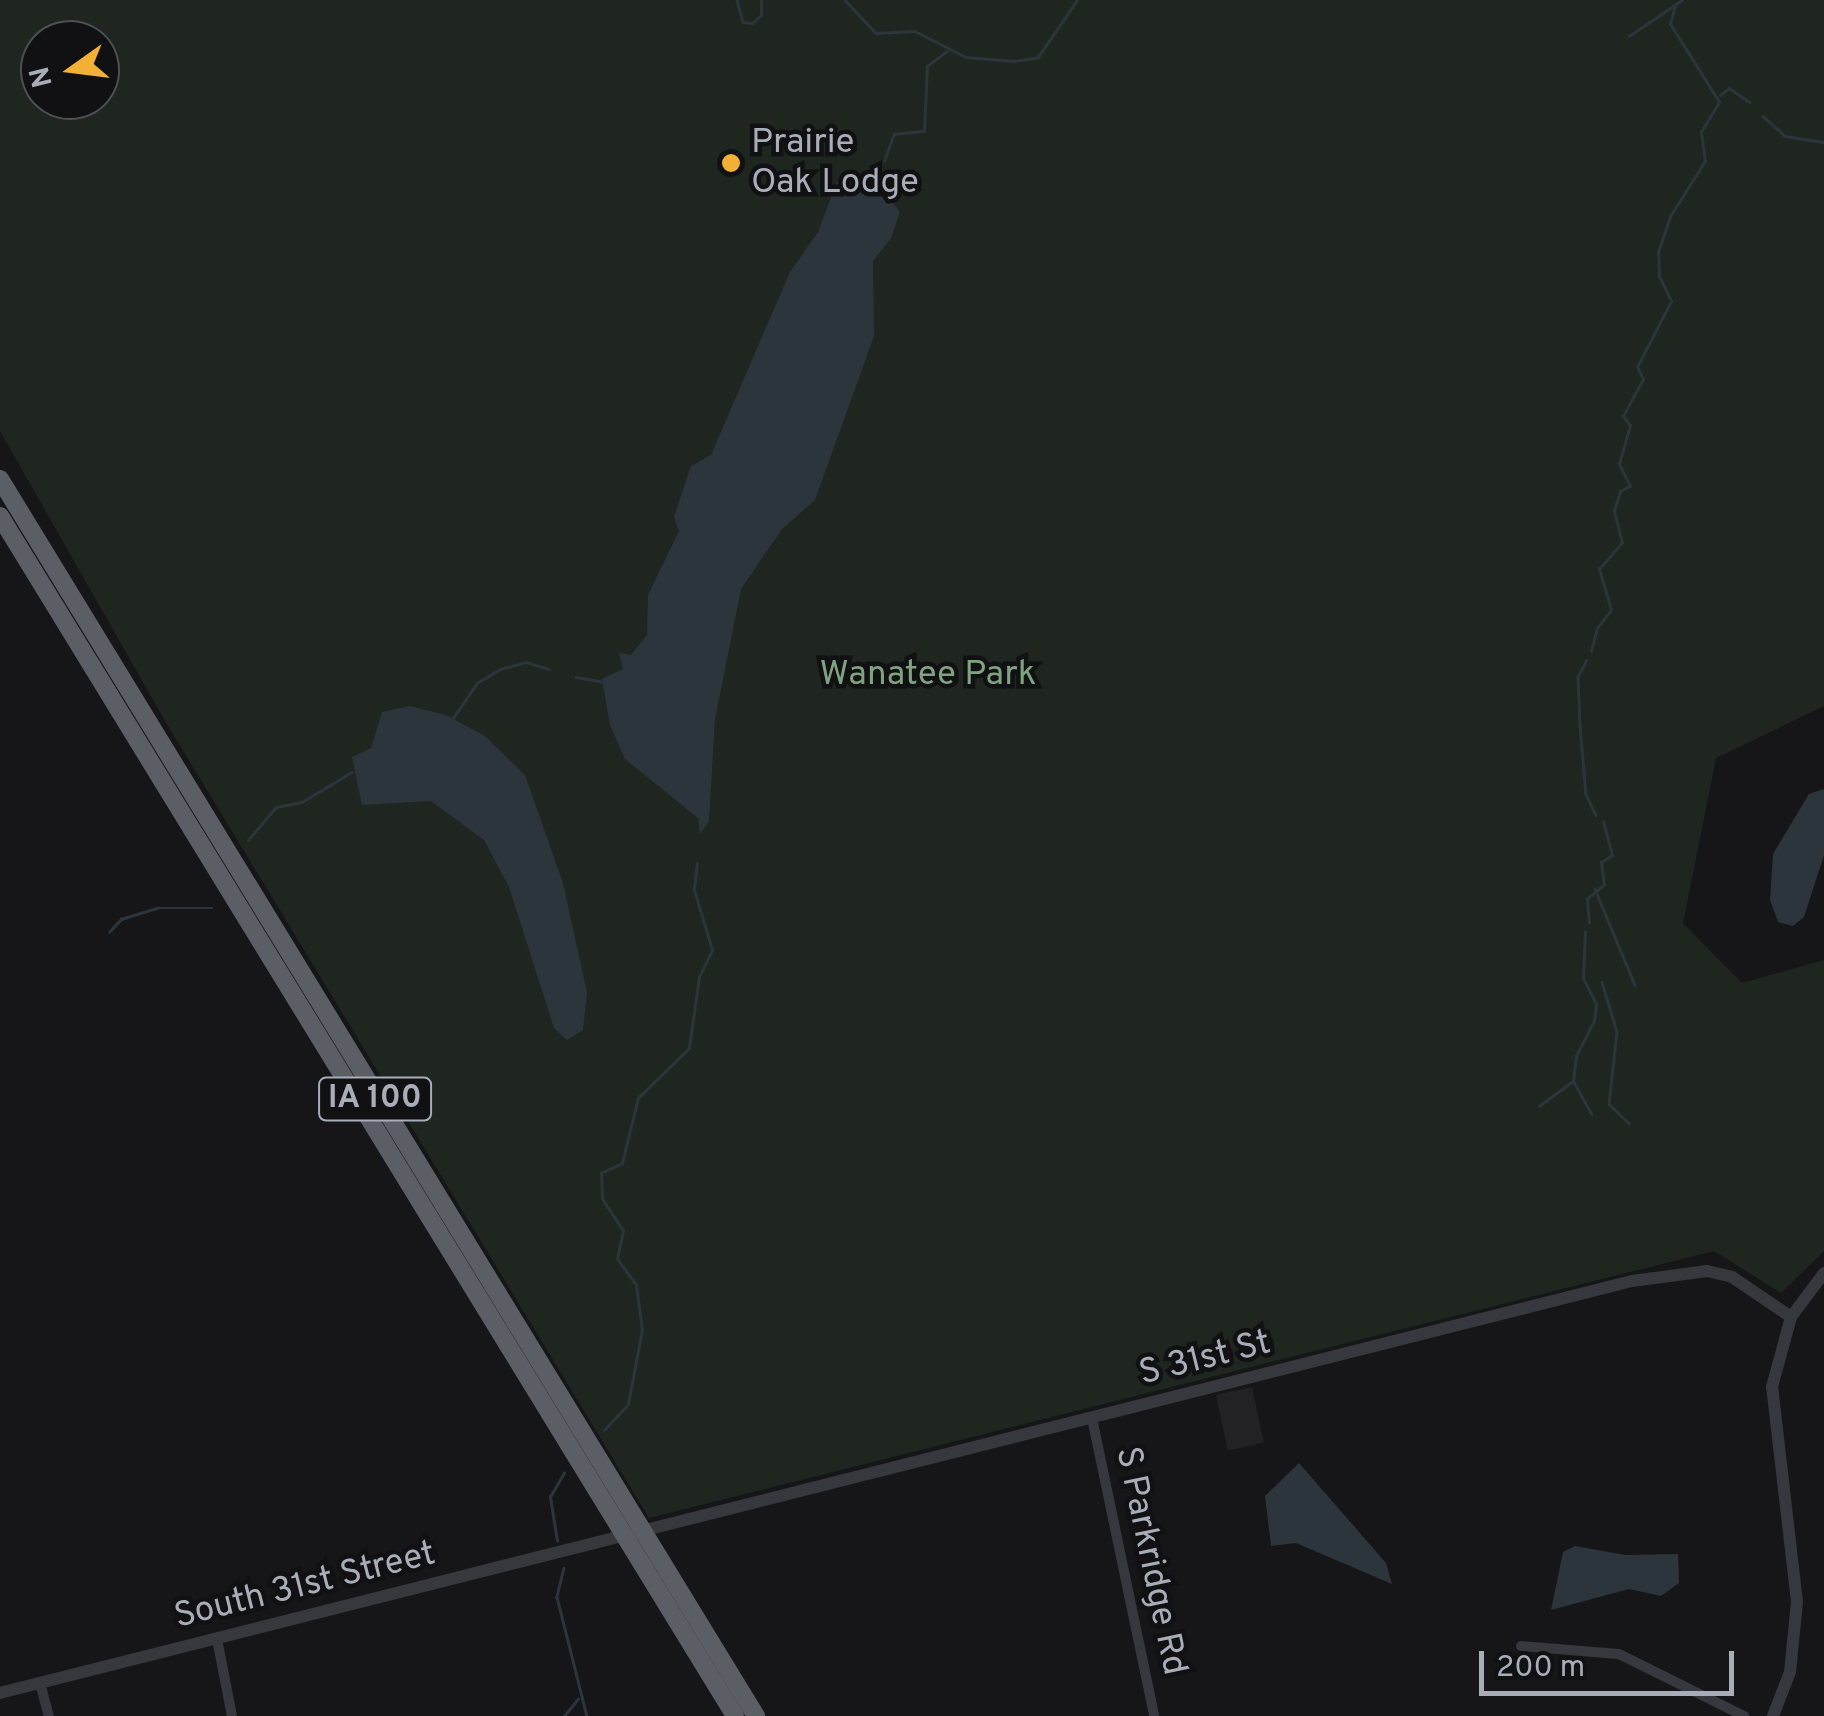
<!DOCTYPE html>
<html>
<head>
<meta charset="utf-8">
<style>
  body { margin:0 }
  #map { position:relative; width:1824px; height:1716px; overflow:hidden; background:#161618; font-family:Overpass,sans-serif }
  div>[style] { position:absolute }
  [style*='--x'] { left:calc(var(--x)*1px); top:calc(var(--y)*1px); width:calc(var(--w)*1px); rotate:calc(var(--a)*1deg) }
  .built>* { inset:0; background:#222225; transform-origin:0 0 }
  .green>* { inset:0; background:#1e261f }
  .water>* { inset:0; background:#2c353c }
  .stream>* { height:2.5px; margin:-1.25px; padding:0 1.25px; transform-origin:1.25px; border-radius:1.25px; background:#2c353c }
  .minor>* { height:10px; margin:-5px; padding:0 5px; transform-origin:5px; border-radius:5px; background:#37383d }
  .tertiary>* { height:12px; margin:-6px; padding:0 6px; transform-origin:6px; border-radius:6px; background:#37383d }
  .trunk>* { height:18px; margin:-9px; padding:0 9px; transform-origin:9px; border-radius:9px; background:#5b5e65 }
  .dots>* { width:28px; height:28px; translate:-50% -50%; box-sizing:border-box; border:5px solid #111113; border-radius:50% }
  span { translate:-50% -50%; white-space:nowrap; text-align:center; line-height:1.15; -webkit-text-stroke:9px #111113; paint-order:stroke }
  .shield-label span { padding:2px 8px; background:#111113; border:2px solid; border-radius:8px; -webkit-text-stroke-width:0 }
  .shield-label { font-size:32px; color:#a8adb8; font-weight:700 }
  .poi-label { font-size:35px; color:#a8adb8 }
  .left { translate:0 -50%; text-align:left }
  .park-label { font-size:35px; color:#7fa381 }
  .street-label { font-size:35px; color:#a8adb8 }
  .north { position:absolute; left:20px; top:20px; width:100px; height:100px; box-sizing:border-box; background:#111113; border:2px solid #4d4f55; border-radius:50%; rotate:256deg; font-size:28px; font-weight:700; line-height:40px; text-align:center; color:#a8adb8 }
  .north::after { content:''; display:block; margin:auto; width:35px; height:45px; background:#f2b134; clip-path:polygon(50% 0,100% 100%,50% 72%,0 100%) }
  .scale { position:absolute; left:1479px; top:1651px; width:255px; height:45px; box-sizing:border-box; border:5px solid #a8adb8; border-top:0; padding-left:12px; font-size:30px; line-height:35px; white-space:nowrap; color:#a8adb8; -webkit-text-stroke:8px #111113; paint-order:stroke }
</style>
</head>
<body>
<div id="map">
  <div class="built">
    <div style="left:1252px;top:1387px;width:57px;height:37px;rotate:78deg"></div>
  </div>
  <div class="green">
    <div style="clip-path:polygon(evenodd,0 0,1824px 0,1824px 706px,1716px 758px,1683px 923px,1742px 983px,1824px 960px,1824px 1251px,1781px 1293px,1714px 1251px,649px 1518px,165px 721px,0 431px,0 0,40px 40px,100px 40px,100px 100px,40px 100px,40px 40px)"></div>
  </div>
  <div class="water">
    <div style="clip-path:polygon(849px 175px,873px 177px,900px 212px,891px 238px,873px 261px,874px 336px,815px 500px,782px 529px,741px 589px,715px 719px,709px 821px,700px 834px,698px 818px,625px 759px,610px 725px,602px 679px,623px 669px,619px 653px,631px 655px,647px 635px,648px 595px,679px 531px,674px 517px,691px 466px,711px 455px,790px 272px,818px 232px,837px 182px)"></div>
    <div style="clip-path:polygon(410px 706px,446px 715px,485px 736px,525px 775px,563px 883px,587px 992px,583px 1030px,567px 1040px,554px 1028px,509px 887px,484px 840px,431px 801px,362px 805px,352px 757px,371px 748px,382px 712px)"></div>
    <div style="clip-path:polygon(1824px 789px,1824px 855px,1804px 917px,1793px 926px,1778px 922px,1770px 900px,1773px 854px,1809px 794px)"></div>
    <div style="clip-path:polygon(1299px 1463px,1386px 1563px,1392px 1584px,1296px 1543px,1271px 1546px,1265px 1496px)"></div>
    <div style="clip-path:polygon(1575px 1546px,1625px 1555px,1678px 1554px,1679px 1583px,1661px 1596px,1629px 1589px,1551px 1610px,1563px 1552px)"></div>
  </div>
  <div class="stream">
    <div style="--x:737;--y:0;--w:23;--a:75"></div>
    <div style="--x:743;--y:22;--w:10;--a:6"></div>
    <div style="--x:753;--y:23;--w:11;--a:-45"></div>
    <div style="--x:761;--y:15;--w:15;--a:-90"></div>
    <div style="--x:845;--y:0;--w:45;--a:46.8"></div>
    <div style="--x:876;--y:33;--w:39;--a:-3"></div>
    <div style="--x:915;--y:31;--w:57;--a:27"></div>
    <div style="--x:966;--y:57;--w:48;--a:4.8"></div>
    <div style="--x:1014;--y:61;--w:24;--a:-9"></div>
    <div style="--x:1038;--y:57;--w:69;--a:-55.6"></div>
    <div style="--x:1629;--y:36;--w:64;--a:-34.2"></div>
    <div style="--x:1720;--y:95;--w:11;--a:-38"></div>
    <div style="--x:1729;--y:88;--w:25;--a:34"></div>
    <div style="--x:1763;--y:116;--w:30;--a:42"></div>
    <div style="--x:1785;--y:136;--w:39;--a:9"></div>
    <div style="--x:884;--y:161;--w:29;--a:-70"></div>
    <div style="--x:894;--y:134;--w:30;--a:-6"></div>
    <div style="--x:924;--y:131;--w:65;--a:-87.4"></div>
    <div style="--x:927;--y:66;--w:25;--a:-37"></div>
    <div style="--x:1591;--y:651;--w:24;--a:-75"></div>
    <div style="--x:1597;--y:628;--w:23;--a:-52"></div>
    <div style="--x:1611;--y:610;--w:43;--a:-106.3"></div>
    <div style="--x:1599;--y:569;--w:35;--a:-49"></div>
    <div style="--x:1622;--y:543;--w:33;--a:-104"></div>
    <div style="--x:1614;--y:511;--w:21;--a:-73"></div>
    <div style="--x:1620;--y:491;--w:11;--a:-27"></div>
    <div style="--x:1630;--y:486;--w:25;--a:-117"></div>
    <div style="--x:1619;--y:464;--w:40;--a:-74"></div>
    <div style="--x:1630;--y:426;--w:12;--a:-125"></div>
    <div style="--x:1623;--y:416;--w:42;--a:-61.6"></div>
    <div style="--x:1643;--y:379;--w:13;--a:-117"></div>
    <div style="--x:1637;--y:367;--w:74;--a:-62.7"></div>
    <div style="--x:1671;--y:301;--w:28;--a:-116"></div>
    <div style="--x:1659;--y:276;--w:24;--a:-92"></div>
    <div style="--x:1658;--y:252;--w:39;--a:-71"></div>
    <div style="--x:1671;--y:215;--w:64;--a:-57.8"></div>
    <div style="--x:1705;--y:161;--w:29;--a:-98"></div>
    <div style="--x:1701;--y:132;--w:35;--a:-59"></div>
    <div style="--x:1719;--y:102;--w:92;--a:-122.1"></div>
    <div style="--x:1670;--y:24;--w:20;--a:-75"></div>
    <div style="--x:1587;--y:660;--w:19;--a:118"></div>
    <div style="--x:1578;--y:677;--w:49;--a:87.7"></div>
    <div style="--x:1580;--y:726;--w:68;--a:85"></div>
    <div style="--x:1586;--y:794;--w:23;--a:65"></div>
    <div style="--x:576;--y:677;--w:28;--a:10"></div>
    <div style="--x:451;--y:721;--w:46;--a:-55.6"></div>
    <div style="--x:477;--y:683;--w:27;--a:-31"></div>
    <div style="--x:500;--y:669;--w:27;--a:-15"></div>
    <div style="--x:526;--y:662;--w:24;--a:17"></div>
    <div style="--x:248;--y:840;--w:43;--a:-49.7"></div>
    <div style="--x:276;--y:807;--w:26;--a:-11"></div>
    <div style="--x:302;--y:802;--w:58;--a:-31"></div>
    <div style="--x:1595;--y:889;--w:104;--a:67.4"></div>
    <div style="--x:1589;--y:923;--w:24;--a:-95"></div>
    <div style="--x:1587;--y:899;--w:23;--a:-41"></div>
    <div style="--x:1604;--y:884;--w:22;--a:-98"></div>
    <div style="--x:1601;--y:862;--w:13;--a:-32"></div>
    <div style="--x:1612;--y:855;--w:34;--a:-105"></div>
    <div style="--x:109;--y:932;--w:18;--a:-47"></div>
    <div style="--x:121;--y:919;--w:39;--a:-17"></div>
    <div style="--x:158;--y:908;--w:54;--a:0"></div>
    <div style="--x:1602;--y:982;--w:52;--a:73.3"></div>
    <div style="--x:1617;--y:1032;--w:72;--a:96.3"></div>
    <div style="--x:1609;--y:1104;--w:28;--a:44"></div>
    <div style="--x:1574;--y:1082;--w:37;--a:61"></div>
    <div style="--x:1539;--y:1106;--w:42;--a:-36.3"></div>
    <div style="--x:1573;--y:1081;--w:25;--a:-83"></div>
    <div style="--x:1576;--y:1056;--w:39;--a:-63"></div>
    <div style="--x:1594;--y:1021;--w:17;--a:-83"></div>
    <div style="--x:1596;--y:1004;--w:28;--a:-117"></div>
    <div style="--x:1583;--y:979;--w:47;--a:-87.6"></div>
    <div style="--x:604;--y:1430;--w:35;--a:-47"></div>
    <div style="--x:628;--y:1404;--w:75;--a:-79.3"></div>
    <div style="--x:642;--y:1330;--w:45;--a:-97.6"></div>
    <div style="--x:636;--y:1285;--w:32;--a:-126"></div>
    <div style="--x:617;--y:1259;--w:29;--a:-78"></div>
    <div style="--x:623;--y:1231;--w:38;--a:-123"></div>
    <div style="--x:602;--y:1199;--w:26;--a:-92"></div>
    <div style="--x:601;--y:1173;--w:23;--a:-25"></div>
    <div style="--x:622;--y:1163;--w:67;--a:-76.2"></div>
    <div style="--x:638;--y:1098;--w:71;--a:-44.4"></div>
    <div style="--x:689;--y:1048;--w:72;--a:-82"></div>
    <div style="--x:699;--y:977;--w:30;--a:-64"></div>
    <div style="--x:712;--y:950;--w:63;--a:-106.7"></div>
    <div style="--x:694;--y:890;--w:27;--a:-84"></div>
    <div style="--x:557;--y:1541;--w:45;--a:-99"></div>
    <div style="--x:550;--y:1497;--w:28;--a:-60"></div>
    <div style="--x:564;--y:1568;--w:30;--a:104"></div>
    <div style="--x:557;--y:1597;--w:123;--a:75.9"></div>
    <div style="--x:564;--y:1716;--w:22;--a:-51"></div>
  </div>
  <div class="minor">
    <div style="--x:1092;--y:1418;--w:304;--a:78.2"></div>
    <div style="--x:217;--y:1639;--w:78;--a:79"></div>
    <div style="--x:1521;--y:1646;--w:98;--a:4.7"></div>
    <div style="--x:1619;--y:1654;--w:140;--a:26.4"></div>
    <div style="--x:40;--y:1683;--w:34;--a:75"></div>
  </div>
  <div class="tertiary">
    <div style="--x:0;--y:1693;--w:1683;--a:-14.17"></div>
    <div style="--x:1632;--y:1281;--w:76;--a:-7.6"></div>
    <div style="--x:1707;--y:1271;--w:26;--a:13"></div>
    <div style="--x:1732;--y:1277;--w:71;--a:34.1"></div>
    <div style="--x:1773;--y:1716;--w:47;--a:-68.9"></div>
    <div style="--x:1790;--y:1672;--w:70;--a:-84.3"></div>
    <div style="--x:1797;--y:1602;--w:216;--a:-96.6"></div>
    <div style="--x:1772;--y:1387;--w:73;--a:-74.8"></div>
    <div style="--x:1791;--y:1317;--w:55;--a:-53.1"></div>
  </div>
  <div class="trunk">
    <div style="--x:0;--y:479;--w:1450;--a:58.57"></div>
    <div style="--x:0;--y:516;--w:1407;--a:58.51"></div>
  </div>
  <div class="dots">
    <div style="left:731px;top:163px;background:#f2b134"></div>
  </div>
  <div class="shield-label">
    <span style="left:375px;top:1099px">IA 100</span>
  </div>
  <div class="poi-label">
    <span class="left" style="left:751px;top:163px">Prairie<br>Oak Lodge</span>
  </div>
  <div class="park-label">
    <span style="left:928px;top:675px">Wanatee Park</span>
  </div>
  <div class="street-label">
    <span style="left:1205px;top:1359px;rotate:-14deg">S 31st St</span>
    <span style="left:1150px;top:1561px;rotate:78deg">S Parkridge Rd</span>
    <span style="left:305px;top:1586px;rotate:-14deg">South 31st Street</span>
  </div>
  <div class="north">N</div>
  <div class="scale">200 m</div>
</div>
</body>
</html>
